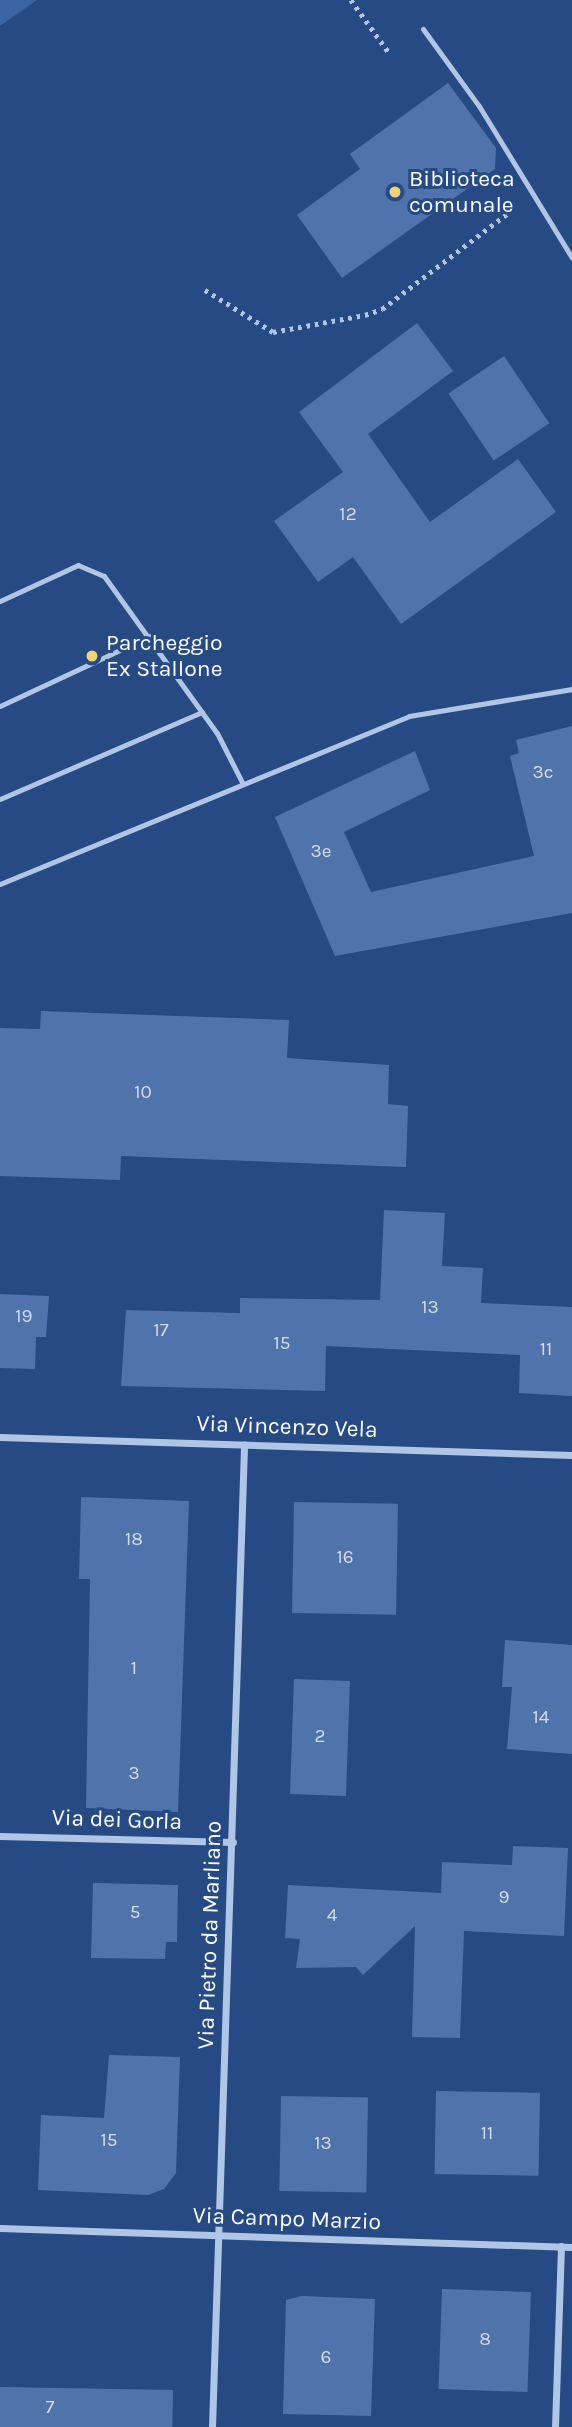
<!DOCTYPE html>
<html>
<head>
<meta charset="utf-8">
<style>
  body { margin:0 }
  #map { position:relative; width:572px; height:2427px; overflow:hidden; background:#264b84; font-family:Karla,sans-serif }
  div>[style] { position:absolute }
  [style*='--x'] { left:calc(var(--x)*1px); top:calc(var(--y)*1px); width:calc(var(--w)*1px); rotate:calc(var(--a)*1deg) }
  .green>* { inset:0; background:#3b64a1 }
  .building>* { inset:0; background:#4f74ac; transform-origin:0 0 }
  .path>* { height:4.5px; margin-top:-2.25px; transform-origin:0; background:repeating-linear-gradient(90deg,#b0c6e7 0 3.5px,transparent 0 8.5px) }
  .service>* { height:5px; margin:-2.5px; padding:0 2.5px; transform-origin:2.5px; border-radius:2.5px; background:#b0c6e7 }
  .minor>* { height:7px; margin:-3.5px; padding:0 3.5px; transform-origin:3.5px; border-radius:3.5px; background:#b0c6e7 }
  .dots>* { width:19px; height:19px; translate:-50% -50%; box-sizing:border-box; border:4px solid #264b84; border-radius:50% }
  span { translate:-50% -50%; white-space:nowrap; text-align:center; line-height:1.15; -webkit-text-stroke:6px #264b84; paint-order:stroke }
  .number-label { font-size:19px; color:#d3dcea }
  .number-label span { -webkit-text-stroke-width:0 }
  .poi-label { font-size:23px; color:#fff }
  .left { translate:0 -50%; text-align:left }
  .street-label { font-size:23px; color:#fff }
</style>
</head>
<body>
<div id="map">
  <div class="green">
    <div style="clip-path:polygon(0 0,37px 0,0 26px)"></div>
  </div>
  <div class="building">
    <div style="clip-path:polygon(448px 83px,496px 148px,495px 169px,342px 278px,297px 215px,360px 169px,350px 154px)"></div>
    <div style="clip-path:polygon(417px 323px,453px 371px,368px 434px,430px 522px,518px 459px,556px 512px,401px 624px,353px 557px,318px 582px,274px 521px,343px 472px,299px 412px)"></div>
    <div style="left:504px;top:356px;width:81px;height:67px;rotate:56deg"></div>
    <div style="clip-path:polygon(572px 726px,572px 913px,335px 956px,275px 817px,415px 751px,430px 790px,344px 832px,371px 892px,534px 856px,510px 756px,519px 753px,516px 740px)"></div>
    <div style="clip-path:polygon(41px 1011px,289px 1020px,287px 1058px,389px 1065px,388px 1104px,408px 1106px,406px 1167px,121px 1156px,120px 1180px,0 1176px,0 1028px,40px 1029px)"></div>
    <div style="clip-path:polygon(384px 1210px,445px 1213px,442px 1266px,483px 1268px,481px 1303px,572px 1307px,572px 1396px,519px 1393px,520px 1355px,326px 1346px,325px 1391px,121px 1386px,126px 1310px,240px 1313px,240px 1298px,380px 1300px)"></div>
    <div style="clip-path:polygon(0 1294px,49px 1296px,46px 1337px,36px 1337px,35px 1369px,0 1368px)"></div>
    <div style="clip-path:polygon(81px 1497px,189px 1501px,178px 1812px,86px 1808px,90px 1579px,79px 1579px)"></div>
    <div style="left:294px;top:1502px;width:104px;height:111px;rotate:1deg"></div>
    <div style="clip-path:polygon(505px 1640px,572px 1645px,572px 1754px,507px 1749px,512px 1687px,502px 1687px)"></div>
    <div style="left:294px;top:1679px;width:56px;height:115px;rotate:2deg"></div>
    <div style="clip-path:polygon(513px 1846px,568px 1848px,564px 1936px,464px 1931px,460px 2038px,412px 2037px,415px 1926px,363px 1975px,356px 1967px,296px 1968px,300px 1939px,285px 1938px,288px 1885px,441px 1893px,442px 1862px,512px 1865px)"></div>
    <div style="clip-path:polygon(93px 1883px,178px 1885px,177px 1942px,166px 1942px,165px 1959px,91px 1958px)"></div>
    <div style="clip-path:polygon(109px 2055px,180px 2057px,176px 2173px,164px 2189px,148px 2195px,38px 2190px,41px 2115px,104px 2118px)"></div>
    <div style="left:436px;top:2091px;width:104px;height:83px;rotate:1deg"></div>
    <div style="left:281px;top:2096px;width:87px;height:95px;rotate:1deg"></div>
    <div style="left:442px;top:2289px;width:89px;height:100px;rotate:2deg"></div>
    <div style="clip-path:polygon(302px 2296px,375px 2299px,371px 2416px,283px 2414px,286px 2300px)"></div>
    <div style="left:0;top:2387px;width:173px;height:40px;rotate:1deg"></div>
  </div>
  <div class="path">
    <div style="--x:351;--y:0;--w:67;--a:54.2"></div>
    <div style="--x:205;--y:290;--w:80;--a:31.7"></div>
    <div style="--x:273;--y:332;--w:94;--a:-10.5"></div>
    <div style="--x:365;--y:315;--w:18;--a:-19"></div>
    <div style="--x:382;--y:309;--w:163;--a:-37.3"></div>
  </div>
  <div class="service">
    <div style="--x:423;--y:29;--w:95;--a:54"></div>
    <div style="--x:479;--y:106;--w:178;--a:58.5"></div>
    <div style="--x:0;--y:601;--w:86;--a:-24.8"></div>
    <div style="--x:78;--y:565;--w:28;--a:23"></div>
    <div style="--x:104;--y:576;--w:193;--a:54.3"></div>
    <div style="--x:217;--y:733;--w:57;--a:63"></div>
    <div style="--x:0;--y:706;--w:166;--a:-25"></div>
    <div style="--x:0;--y:799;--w:220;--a:-23.3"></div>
    <div style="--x:0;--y:884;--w:442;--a:-22.3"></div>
    <div style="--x:409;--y:716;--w:165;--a:-9.4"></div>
  </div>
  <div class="minor">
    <div style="--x:0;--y:1437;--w:572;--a:1.8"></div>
    <div style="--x:0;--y:1836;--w:233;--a:1.5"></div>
    <div style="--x:0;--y:2228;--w:572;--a:1.9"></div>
    <div style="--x:212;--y:2427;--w:983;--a:-88.13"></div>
    <div style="--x:555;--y:2427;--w:181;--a:-88.1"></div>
  </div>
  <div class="dots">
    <div style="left:395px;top:192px;background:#f0d376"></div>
    <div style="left:92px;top:656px;background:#f0d376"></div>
  </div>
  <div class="number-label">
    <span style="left:348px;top:515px">12</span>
    <span style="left:543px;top:773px">3c</span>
    <span style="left:321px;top:852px">3e</span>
    <span style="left:143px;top:1093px">10</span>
    <span style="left:430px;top:1308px">13</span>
    <span style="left:24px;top:1317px">19</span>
    <span style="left:161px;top:1331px">17</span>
    <span style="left:282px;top:1344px">15</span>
    <span style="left:546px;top:1350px">11</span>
    <span style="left:134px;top:1540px">18</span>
    <span style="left:345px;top:1558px">16</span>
    <span style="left:134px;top:1669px">1</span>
    <span style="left:541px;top:1718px">14</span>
    <span style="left:320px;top:1737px">2</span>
    <span style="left:134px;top:1774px">3</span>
    <span style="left:504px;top:1898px">9</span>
    <span style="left:135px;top:1913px">5</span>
    <span style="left:332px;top:1916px">4</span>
    <span style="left:487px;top:2134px">11</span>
    <span style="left:109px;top:2141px">15</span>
    <span style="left:323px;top:2144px">13</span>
    <span style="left:485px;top:2340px">8</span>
    <span style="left:326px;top:2358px">6</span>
    <span style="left:50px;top:2408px">7</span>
  </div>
  <div class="poi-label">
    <span class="left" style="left:409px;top:192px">Biblioteca<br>comunale</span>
    <span class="left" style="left:106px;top:656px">Parcheggio<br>Ex Stallone</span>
  </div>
  <div class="street-label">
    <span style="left:287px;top:1427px;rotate:2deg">Via Vincenzo Vela</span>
    <span style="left:117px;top:1820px;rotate:2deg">Via dei Gorla</span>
    <span style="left:210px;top:1935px;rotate:-88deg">Via Pietro da Marliano</span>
    <span style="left:287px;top:2219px;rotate:2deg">Via Campo Marzio</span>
  </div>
</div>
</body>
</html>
